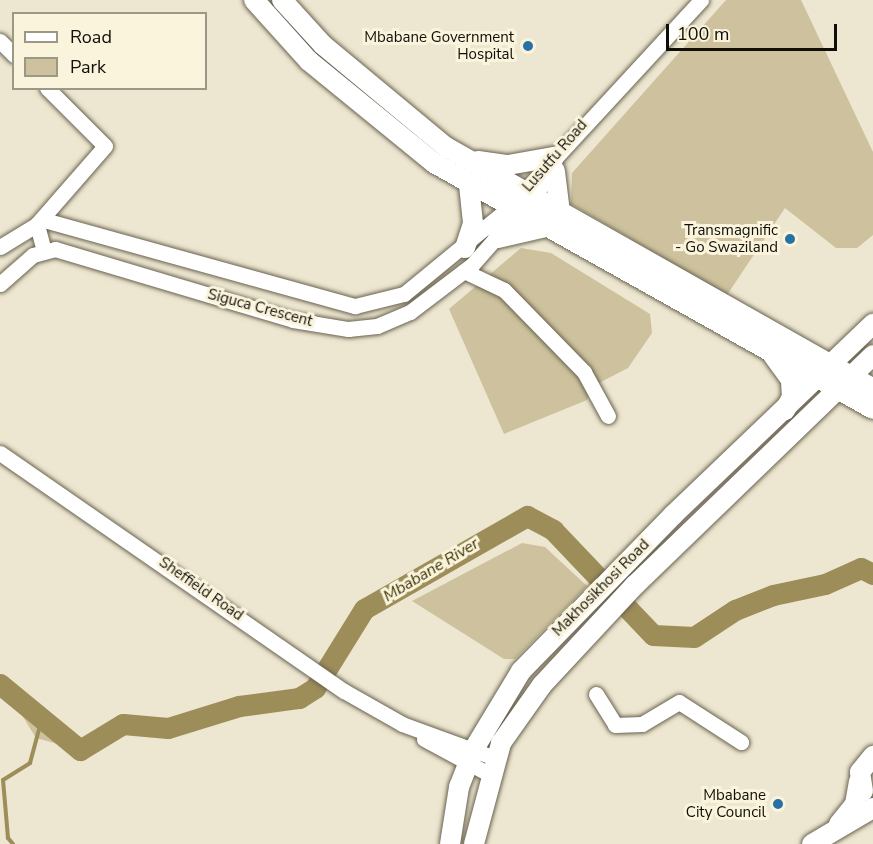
<!DOCTYPE html>
<html>
<head>
<meta charset="utf-8">
<style>
  body { margin:0 }
  #map { position:relative; width:873px; height:844px; overflow:hidden; background:#ede6d0; font-family:"Nunito Sans",sans-serif }
  div>[style] { position:absolute }
  [style*='--x'] { left:calc(var(--x)*1px); top:calc(var(--y)*1px); width:calc(var(--w)*1px); rotate:calc(var(--a)*1deg) }
  .green>* { inset:0; background:#cdc29d }
  .stream>* { height:4px; margin:-2px; padding:0 2px; transform-origin:2px; border-radius:2px; background:#9d8d59 }
  .river>* { height:21px; margin:-10.5px; padding:0 10.5px; transform-origin:10.5px; border-radius:10.5px; background:#9d8d59 }
  .roads { filter:drop-shadow(0 0 2px #68624f) drop-shadow(0 0 2px #68624f) }
  .minor>* { height:15px; margin:-7.5px; padding:0 7.5px; transform-origin:7.5px; border-radius:7.5px; background:#fff }
  .major>* { height:20px; margin:-10px; padding:0 10px; transform-origin:10px; border-radius:10px; background:#fff }
  .dots>* { width:16px; height:16px; translate:-50% -50%; box-sizing:border-box; border:3px solid #faf4dd; border-radius:50% }
  span { translate:-50% -50%; white-space:nowrap; text-align:center; line-height:1.15; -webkit-text-stroke:6px #faf4dd; paint-order:stroke }
  .poi-label { font-size:15px; color:#100e07 }
  .right { translate:-100% -50%; text-align:right }
  .street-label { font-size:15px; color:#100e07 }
  .water-label { font-size:16px; color:#3d3204; font-style:italic }
  .legend { position:absolute; left:12px; top:12px; width:195px; height:78px; box-sizing:border-box; background:#faf4dd; border:2px solid #9c9887; margin:0; padding:8px 10px; list-style:none; font-size:18px; color:#100e07 }
  .legend li { display:flex; align-items:center; gap:12px; height:30px }
  .legend b { width:30px; border:2px solid #9c9887 }
  .scale { position:absolute; left:666px; top:24px; width:171px; height:27px; box-sizing:border-box; border:3px solid #100e07; border-top:0; padding-left:8px; font-size:18px; line-height:21px; white-space:nowrap; color:#100e07; -webkit-text-stroke:4px #faf4dd; paint-order:stroke }
</style>
</head>
<body>
<div id="map">
  <div class="green">
    <div style="clip-path:polygon(726px 0,801px 0,873px 152px,873px 235px,857px 248px,836px 248px,785px 208px,727px 295px,571px 204px,572px 173px)"></div>
    <div style="clip-path:polygon(521px 248px,551px 253px,650px 314px,652px 333px,628px 368px,593px 386px,587px 400px,504px 434px,449px 309px)"></div>
    <div style="clip-path:polygon(522px 543px,545px 547px,587px 586px,515px 659px,504px 659px,412px 601px)"></div>
    <div style="clip-path:polygon(6px 689px,75px 732px,80px 750px,36px 738px)"></div>
  </div>
  <div class="stream">
    <div style="--x:13;--y:844;--w:8;--a:-130"></div>
    <div style="--x:8;--y:838;--w:58;--a:-94.9"></div>
    <div style="--x:3;--y:780;--w:32;--a:-32"></div>
    <div style="--x:30;--y:763;--w:42;--a:-75"></div>
  </div>
  <div class="river">
    <div style="--x:0;--y:684;--w:104;--a:39.5"></div>
    <div style="--x:80;--y:750;--w:50;--a:-31.2"></div>
    <div style="--x:123;--y:724;--w:45;--a:5.1"></div>
    <div style="--x:168;--y:728;--w:74;--a:-17.2"></div>
    <div style="--x:239;--y:706;--w:61;--a:-7.6"></div>
    <div style="--x:299;--y:698;--w:19;--a:-32"></div>
    <div style="--x:315;--y:688;--w:93;--a:-58.2"></div>
    <div style="--x:364;--y:609;--w:188;--a:-29.7"></div>
    <div style="--x:527;--y:516;--w:30;--a:28"></div>
    <div style="--x:553;--y:530;--w:145;--a:46.4"></div>
    <div style="--x:653;--y:635;--w:41;--a:2.8"></div>
    <div style="--x:694;--y:637;--w:49;--a:-33.4"></div>
    <div style="--x:735;--y:610;--w:41;--a:-21.5"></div>
    <div style="--x:773;--y:595;--w:53;--a:-11.9"></div>
    <div style="--x:825;--y:584;--w:39;--a:-24"></div>
    <div style="--x:861;--y:568;--w:13;--a:27"></div>
  </div>
  <div class="roads">
    <div class="minor">
      <div style="--x:0;--y:41;--w:20;--a:45"></div>
      <div style="--x:0;--y:247;--w:52;--a:-31.5"></div>
      <div style="--x:44;--y:220;--w:323;--a:15.5"></div>
      <div style="--x:355;--y:306;--w:50;--a:-13.8"></div>
      <div style="--x:404;--y:294;--w:137;--a:-39.4"></div>
      <div style="--x:510;--y:207;--w:282;--a:-47.3"></div>
      <div style="--x:44;--y:251;--w:28;--a:-105"></div>
      <div style="--x:37;--y:224;--w:103;--a:-48.9"></div>
      <div style="--x:105;--y:146;--w:82;--a:-135"></div>
      <div style="--x:464;--y:271;--w:44;--a:25.4"></div>
      <div style="--x:504;--y:290;--w:115;--a:45.7"></div>
      <div style="--x:584;--y:372;--w:50;--a:61.4"></div>
      <div style="--x:0;--y:284;--w:44;--a:-41.3"></div>
      <div style="--x:33;--y:255;--w:23;--a:-15"></div>
      <div style="--x:55;--y:249;--w:248;--a:16.6"></div>
      <div style="--x:293;--y:320;--w:56;--a:9.3"></div>
      <div style="--x:348;--y:329;--w:29;--a:-6"></div>
      <div style="--x:377;--y:326;--w:36;--a:-23"></div>
      <div style="--x:410;--y:312;--w:78;--a:-37.2"></div>
      <div style="--x:472;--y:265;--w:128;--a:-48.8"></div>
      <div style="--x:0;--y:453;--w:418;--a:34.7"></div>
      <div style="--x:344;--y:691;--w:67;--a:29.6"></div>
      <div style="--x:402;--y:724;--w:99;--a:20.1"></div>
      <div style="--x:596;--y:694;--w:36;--a:58"></div>
      <div style="--x:615;--y:725;--w:27;--a:-2"></div>
      <div style="--x:642;--y:724;--w:43;--a:-30.7"></div>
      <div style="--x:679;--y:702;--w:74;--a:32.8"></div>
      <div style="--x:424;--y:739;--w:74;--a:28.3"></div>
    </div>
    <div class="major">
      <div style="--x:254;--y:0;--w:82;--a:48"></div>
      <div style="--x:309;--y:61;--w:161;--a:39.2"></div>
      <div style="--x:434;--y:163;--w:503;--a:29.26"></div>
      <div style="--x:282;--y:0;--w:61;--a:47.7"></div>
      <div style="--x:323;--y:45;--w:160;--a:39.7"></div>
      <div style="--x:446;--y:147;--w:491;--a:29.5"></div>
      <div style="--x:478;--y:161;--w:30;--a:8"></div>
      <div style="--x:508;--y:165;--w:47;--a:-9.9"></div>
      <div style="--x:555;--y:172;--w:40;--a:82.9"></div>
      <div style="--x:498;--y:238;--w:49;--a:-12.9"></div>
      <div style="--x:465;--y:248;--w:26;--a:-72"></div>
      <div style="--x:473;--y:223;--w:39;--a:-96"></div>
      <div style="--x:773;--y:355;--w:31;--a:54"></div>
      <div style="--x:791;--y:380;--w:17;--a:87"></div>
      <div style="--x:792;--y:397;--w:15;--a:118"></div>
      <div style="--x:863;--y:791;--w:19;--a:-99"></div>
      <div style="--x:860;--y:772;--w:21;--a:-51"></div>
      <div style="--x:839;--y:824;--w:26;--a:-51"></div>
      <div style="--x:855;--y:804;--w:23;--a:-80"></div>
      <div style="--x:450;--y:844;--w:58;--a:-81"></div>
      <div style="--x:459;--y:787;--w:41;--a:-68.5"></div>
      <div style="--x:474;--y:749;--w:91;--a:-58.9"></div>
      <div style="--x:521;--y:671;--w:218;--a:-45.7"></div>
      <div style="--x:673;--y:515;--w:277;--a:-43.7"></div>
      <div style="--x:474;--y:844;--w:105;--a:-75"></div>
      <div style="--x:501;--y:743;--w:71;--a:-54.7"></div>
      <div style="--x:542;--y:685;--w:137;--a:-47.1"></div>
      <div style="--x:635;--y:585;--w:331;--a:-44"></div>
      <div style="--x:812;--y:844;--w:71;--a:-30.5"></div>
    </div>
  </div>
  <div class="dots">
    <div style="left:528px;top:46px;background:#2871a5"></div>
    <div style="left:790px;top:239px;background:#2871a5"></div>
    <div style="left:778px;top:804px;background:#2871a5"></div>
  </div>
  <div class="poi-label">
    <span class="right" style="left:514px;top:46px">Mbabane Government<br>Hospital</span>
    <span class="right" style="left:778px;top:239px">Transmagnific<br>- Go Swaziland</span>
    <span class="right" style="left:766px;top:804px">Mbabane<br>City Council</span>
  </div>
  <div class="street-label">
    <span style="left:555px;top:156px;rotate:-49deg">Lusutfu Road</span>
    <span style="left:260px;top:308px;rotate:15deg">Siguca Crescent</span>
    <span style="left:601px;top:588px;rotate:-45deg">Makhosikhosi Road</span>
    <span style="left:201px;top:589px;rotate:35deg">Sheffield Road</span>
  </div>
  <div class="water-label">
    <span style="left:431px;top:570px;rotate:-31deg">Mbabane River</span>
  </div>
  <ul class="legend">
  <li><b style="height:8px;background:#fff"></b>Road</li>
  <li><b style="height:16px;background:#cdc29d"></b>Park</li>
  </ul>
  <div class="scale">100 m</div>
</div>
</body>
</html>
